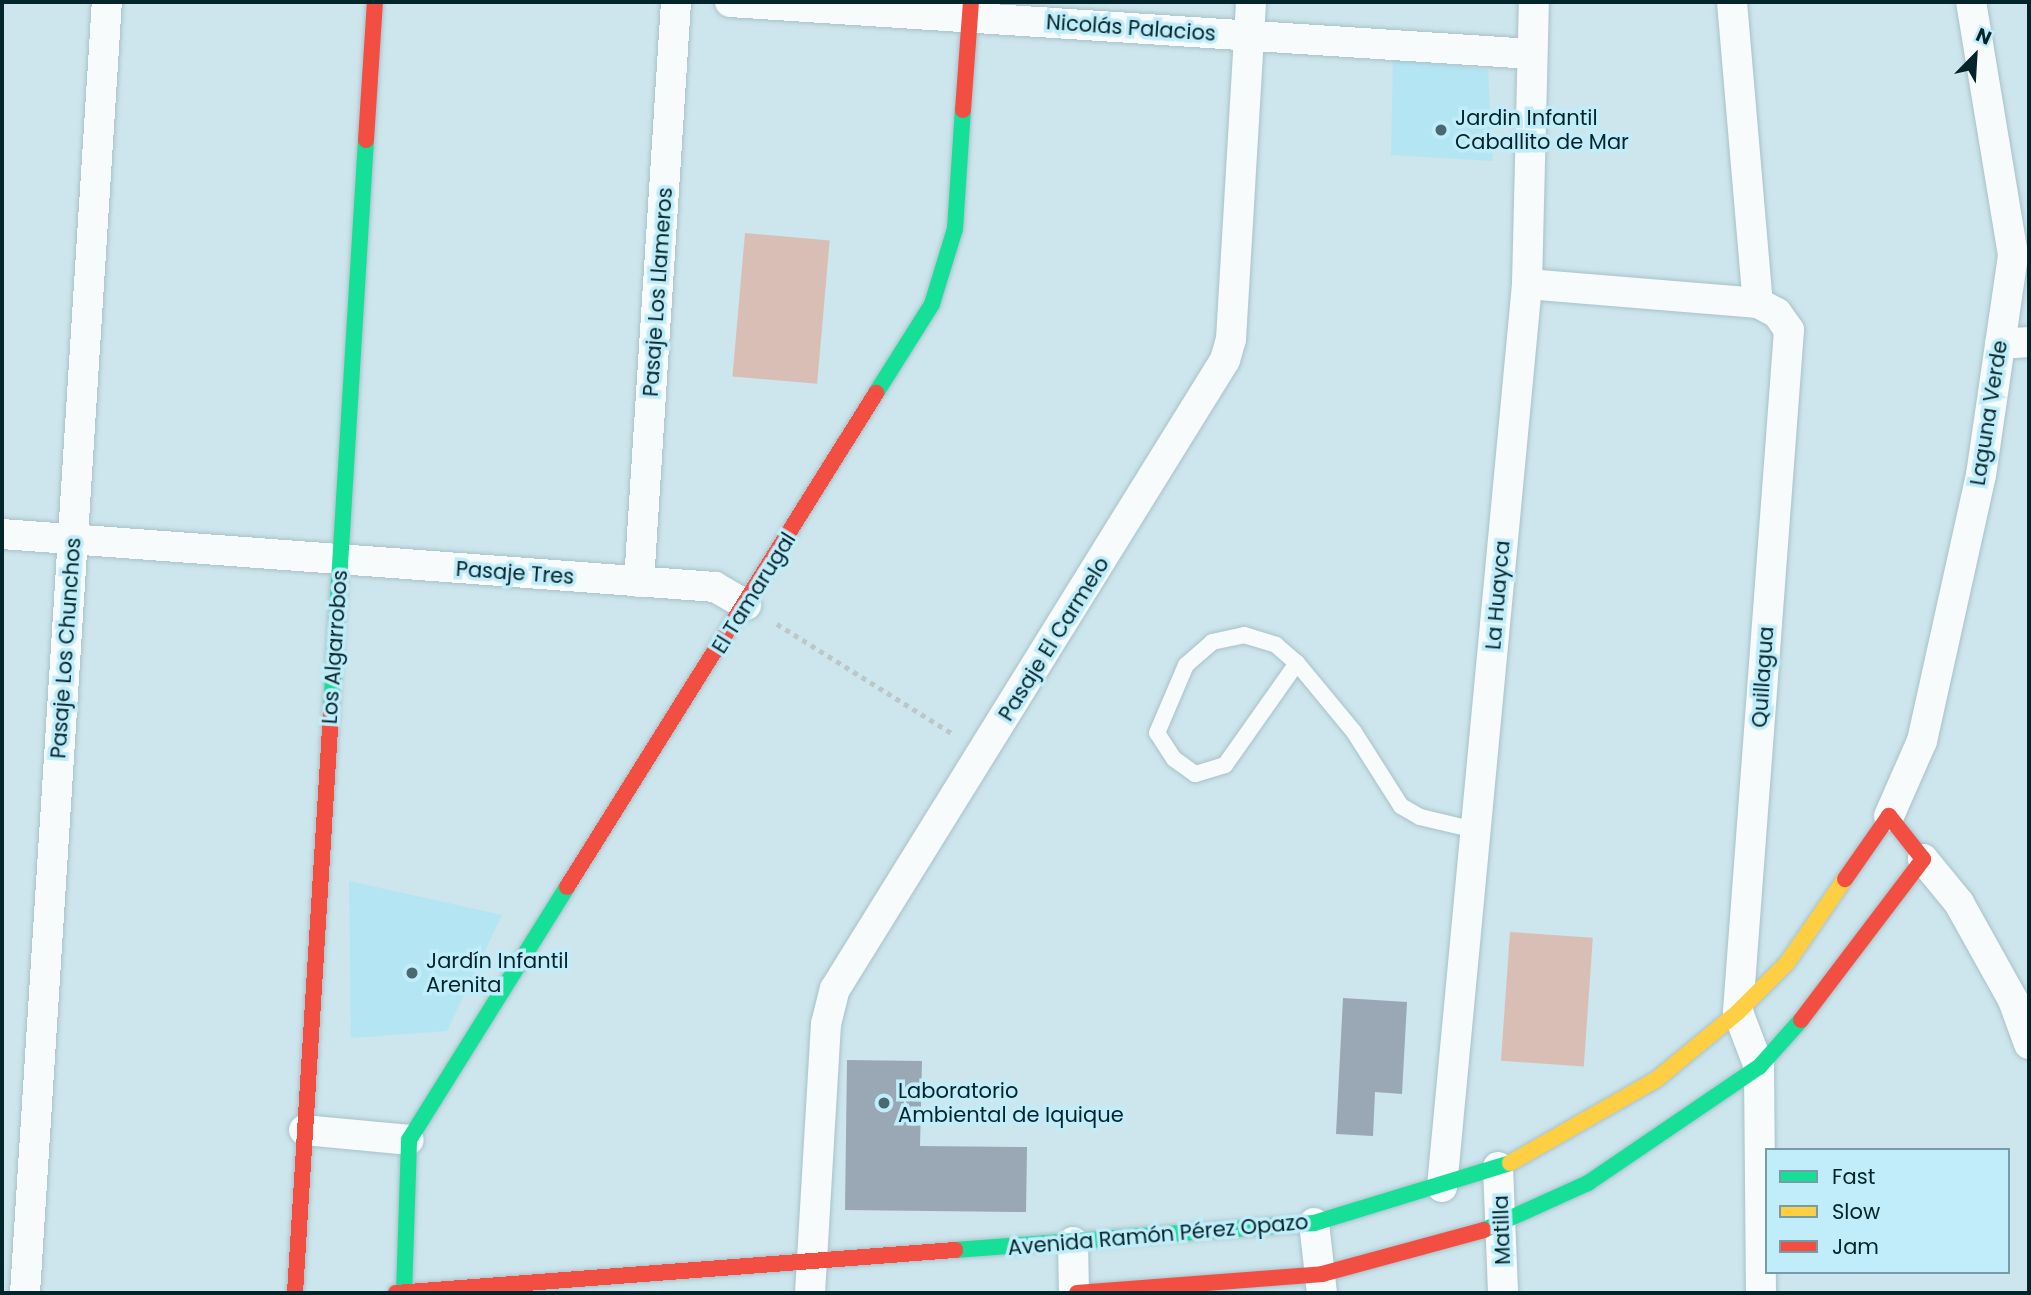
<!DOCTYPE html>
<html>
<head>
<meta charset="utf-8">
<style>
  body { margin:0 }
  #map { position:relative; width:2031px; height:1295px; overflow:hidden; background:#cde5ec; font-family:Poppins,sans-serif }
  div>[style] { position:absolute }
  [style*='--x'] { left:calc(var(--x)*1px); top:calc(var(--y)*1px); width:calc(var(--w)*1px); rotate:calc(var(--a)*1deg) }
  .built>* { inset:0; background:#b4e5f3 }
  .green>* { inset:0; background:#d9beb6; transform-origin:0 0 }
  .building>* { inset:0; background:#9aa7b4 }
  .path>* { height:4.5px; margin-top:-2.25px; transform-origin:0; background:repeating-linear-gradient(90deg,#bcc7c9 0 5px,transparent 0 10px) }
  .roads { filter:drop-shadow(0 0 2px #a8c2c9) drop-shadow(0 0 2px #a8c2c9) }
  .lane>* { height:16px; margin:-8px; padding:0 8px; transform-origin:8px; border-radius:8px; background:#f8fbfc }
  .street>* { height:30px; margin:-15px; padding:0 15px; transform-origin:15px; border-radius:15px; background:#f8fbfc }
  .fast>* { height:16px; margin:-8px; padding:0 8px; transform-origin:8px; border-radius:8px; background:#16e098 }
  .slow>* { height:16px; margin:-8px; padding:0 8px; transform-origin:8px; border-radius:8px; background:#ffcf43 }
  .jam>* { height:16px; margin:-8px; padding:0 8px; transform-origin:8px; border-radius:8px; background:#f24e42 }
  .dots>* { width:19px; height:19px; translate:-50% -50%; box-sizing:border-box; border:4px solid #c0edf9; border-radius:50% }
  span { translate:-50% -50%; white-space:nowrap; text-align:center; line-height:1.15; -webkit-text-stroke:7px #c0edf9; paint-order:stroke }
  .street-label { font-size:21px; color:#02242b }
  .poi-label { font-size:21px; color:#02242b }
  .left { translate:0 -50%; text-align:left }
  .frame { position:absolute; inset:0; border:4px solid #02242b; pointer-events:none }
  .legend { position:absolute; left:1765px; top:1148px; width:245px; height:126px; box-sizing:border-box; background:#c0edf9; border:2px solid #749da7; margin:0; padding:9px 12px; list-style:none; font-size:21px; color:#02242b }
  .legend li { display:flex; align-items:center; gap:14px; height:35px }
  .legend b { width:35px; border:2px solid #749da7 }
  .north { position:absolute; left:1940px; top:21px; width:70px; height:70px; -webkit-text-stroke:5px #c0edf9; paint-order:stroke; rotate:24deg; font-size:19px; font-weight:700; line-height:28px; text-align:center; color:#02242b }
  .north::after { content:''; display:block; margin:auto; width:24px; height:32px; background:#02242b; clip-path:polygon(50% 0,100% 100%,50% 72%,0 100%) }
</style>
</head>
<body>
<div id="map">
  <div class="built">
    <div style="clip-path:polygon(1393px 56px,1488px 70px,1493px 161px,1391px 155px)"></div>
    <div style="clip-path:polygon(349px 881px,502px 915px,447px 1031px,351px 1038px)"></div>
  </div>
  <div class="green">
    <div style="left:745px;top:233px;width:85px;height:144px;rotate:5deg"></div>
    <div style="left:1510px;top:932px;width:83px;height:129px;rotate:4deg"></div>
  </div>
  <div class="building">
    <div style="clip-path:polygon(1343px 998px,1407px 1002px,1402px 1094px,1375px 1092px,1373px 1136px,1336px 1134px)"></div>
    <div style="clip-path:polygon(847px 1060px,922px 1061px,920px 1146px,1027px 1147px,1026px 1212px,845px 1210px)"></div>
  </div>
  <div class="path">
    <div style="--x:777;--y:624;--w:208;--a:32"></div>
  </div>
  <div class="roads">
    <div class="lane">
      <div style="--x:1297;--y:663;--w:125;--a:125.2"></div>
      <div style="--x:1225;--y:765;--w:31;--a:163"></div>
      <div style="--x:1195;--y:774;--w:26;--a:-144"></div>
      <div style="--x:1174;--y:759;--w:31;--a:-123"></div>
      <div style="--x:1157;--y:733;--w:74;--a:-66.9"></div>
      <div style="--x:1186;--y:665;--w:35;--a:-41"></div>
      <div style="--x:1212;--y:642;--w:33;--a:-12"></div>
      <div style="--x:1244;--y:635;--w:34;--a:17"></div>
      <div style="--x:1276;--y:645;--w:28;--a:41"></div>
      <div style="--x:1297;--y:663;--w:89;--a:50.4"></div>
      <div style="--x:1354;--y:732;--w:88;--a:57.6"></div>
      <div style="--x:1401;--y:806;--w:22;--a:30"></div>
      <div style="--x:1420;--y:817;--w:57;--a:13.3"></div>
    </div>
    <div class="street">
      <div style="--x:730;--y:2;--w:803;--a:3.71"></div>
      <div style="--x:1732;--y:2;--w:302;--a:85.1"></div>
      <div style="--x:1527;--y:284;--w:232;--a:4.7"></div>
      <div style="--x:1758;--y:303;--w:21;--a:28"></div>
      <div style="--x:1777;--y:313;--w:21;--a:55"></div>
      <div style="--x:1789;--y:330;--w:684;--a:94.28"></div>
      <div style="--x:1738;--y:1012;--w:59;--a:69.1"></div>
      <div style="--x:1759;--y:1067;--w:226;--a:89.5"></div>
      <div style="--x:2000;--y:344;--w:29;--a:-4"></div>
      <div style="--x:2;--y:534;--w:715;--a:4.25"></div>
      <div style="--x:715;--y:587;--w:36;--a:30"></div>
      <div style="--x:639;--y:582;--w:581;--a:-86.35"></div>
      <div style="--x:1889;--y:816;--w:82;--a:-66.3"></div>
      <div style="--x:1922;--y:741;--w:272;--a:-77.5"></div>
      <div style="--x:1981;--y:475;--w:222;--a:-81.7"></div>
      <div style="--x:2013;--y:255;--w:256;--a:-99.4"></div>
      <div style="--x:1923;--y:859;--w:57;--a:50.7"></div>
      <div style="--x:1959;--y:903;--w:111;--a:60.9"></div>
      <div style="--x:2013;--y:1000;--w:47;--a:70"></div>
      <div style="--x:304;--y:1130;--w:105;--a:5.4"></div>
      <div style="--x:1498;--y:1167;--w:126;--a:87.7"></div>
      <div style="--x:1442;--y:1187;--w:907;--a:-84.62"></div>
      <div style="--x:1527;--y:284;--w:282;--a:-88.6"></div>
      <div style="--x:1314;--y:1223;--w:70;--a:83.5"></div>
      <div style="--x:1073;--y:1242;--w:51;--a:88.9"></div>
      <div style="--x:25;--y:1293;--w:1294;--a:-86.37"></div>
      <div style="--x:810;--y:1293;--w:269;--a:-86.6"></div>
      <div style="--x:826;--y:1024;--w:36;--a:-76"></div>
      <div style="--x:835;--y:989;--w:740;--a:-58.2"></div>
      <div style="--x:1225;--y:360;--w:22;--a:-74"></div>
      <div style="--x:1231;--y:339;--w:338;--a:-86.6"></div>
    </div>
    <div class="fast">
      <div style="--x:876;--y:393;--w:105;--a:-57.8"></div>
      <div style="--x:932;--y:304;--w:78;--a:-73"></div>
      <div style="--x:955;--y:229;--w:119;--a:-86.2"></div>
      <div style="--x:331;--y:712;--w:573;--a:-86.5"></div>
      <div style="--x:1484;--y:1230;--w:114;--a:-24.3"></div>
      <div style="--x:1588;--y:1183;--w:207;--a:-34.2"></div>
      <div style="--x:1759;--y:1067;--w:63;--a:-48.2"></div>
      <div style="--x:955;--y:1250;--w:360;--a:-4.3"></div>
      <div style="--x:1314;--y:1223;--w:205;--a:-17"></div>
      <div style="--x:404;--y:1293;--w:153;--a:-88.1"></div>
      <div style="--x:409;--y:1140;--w:298;--a:-58"></div>
    </div>
    <div class="slow">
      <div style="--x:1510;--y:1163;--w:169;--a:-29.7"></div>
      <div style="--x:1657;--y:1079;--w:105;--a:-39.6"></div>
      <div style="--x:1738;--y:1012;--w:69;--a:-45"></div>
      <div style="--x:1787;--y:963;--w:102;--a:-55.4"></div>
    </div>
    <div class="jam">
      <div style="--x:963;--y:110;--w:108;--a:-85.8"></div>
      <div style="--x:366;--y:140;--w:138;--a:-86.3"></div>
      <div style="--x:567;--y:887;--w:583;--a:-57.97"></div>
      <div style="--x:1801;--y:1020;--w:202;--a:-52.8"></div>
      <div style="--x:1923;--y:859;--w:55;--a:-128.3"></div>
      <div style="--x:1889;--y:816;--w:77;--a:124.9"></div>
      <div style="--x:295;--y:1293;--w:582;--a:-86.45"></div>
      <div style="--x:396;--y:1293;--w:561;--a:-4.4"></div>
      <div style="--x:1077;--y:1293;--w:246;--a:-4.4"></div>
      <div style="--x:1322;--y:1274;--w:168;--a:-15.2"></div>
    </div>
  </div>
  <div class="dots">
    <div style="left:1441px;top:130px;background:#49686f"></div>
    <div style="left:412px;top:973px;background:#49686f"></div>
    <div style="left:884px;top:1103px;background:#49686f"></div>
  </div>
  <div class="street-label">
    <span style="left:1131px;top:28px;rotate:4deg">Nicolás Palacios</span>
    <span style="left:658px;top:292px;rotate:-86deg">Pasaje Los Llameros</span>
    <span style="left:1989px;top:413px;rotate:-81deg">Laguna Verde</span>
    <span style="left:515px;top:573px;rotate:4deg">Pasaje Tres</span>
    <span style="left:754px;top:593px;rotate:-58deg">El Tamarugal</span>
    <span style="left:1498px;top:595px;rotate:-85deg">La Huayca</span>
    <span style="left:1054px;top:639px;rotate:-58deg">Pasaje El Carmelo</span>
    <span style="left:335px;top:647px;rotate:-86deg">Los Algarrobos</span>
    <span style="left:66px;top:648px;rotate:-86deg">Pasaje Los Chunchos</span>
    <span style="left:1763px;top:677px;rotate:-86deg">Quillagua</span>
    <span style="left:1502px;top:1230px;rotate:-92deg">Matilla</span>
    <span style="left:1158px;top:1235px;rotate:-5deg">Avenida Ramón Pérez Opazo</span>
  </div>
  <div class="poi-label">
    <span class="left" style="left:1455px;top:130px">Jardin Infantil<br>Caballito de Mar</span>
    <span class="left" style="left:426px;top:973px">Jardín Infantil<br>Arenita</span>
    <span class="left" style="left:898px;top:1103px">Laboratorio<br>Ambiental de Iquique</span>
  </div>
  <div class="frame"></div>
  <ul class="legend">
  <li><b style="height:9px;background:#16e098"></b>Fast</li>
  <li><b style="height:9px;background:#ffcf43"></b>Slow</li>
  <li><b style="height:9px;background:#f24e42"></b>Jam</li>
  </ul>
  <div class="north">N</div>
</div>
</body>
</html>
